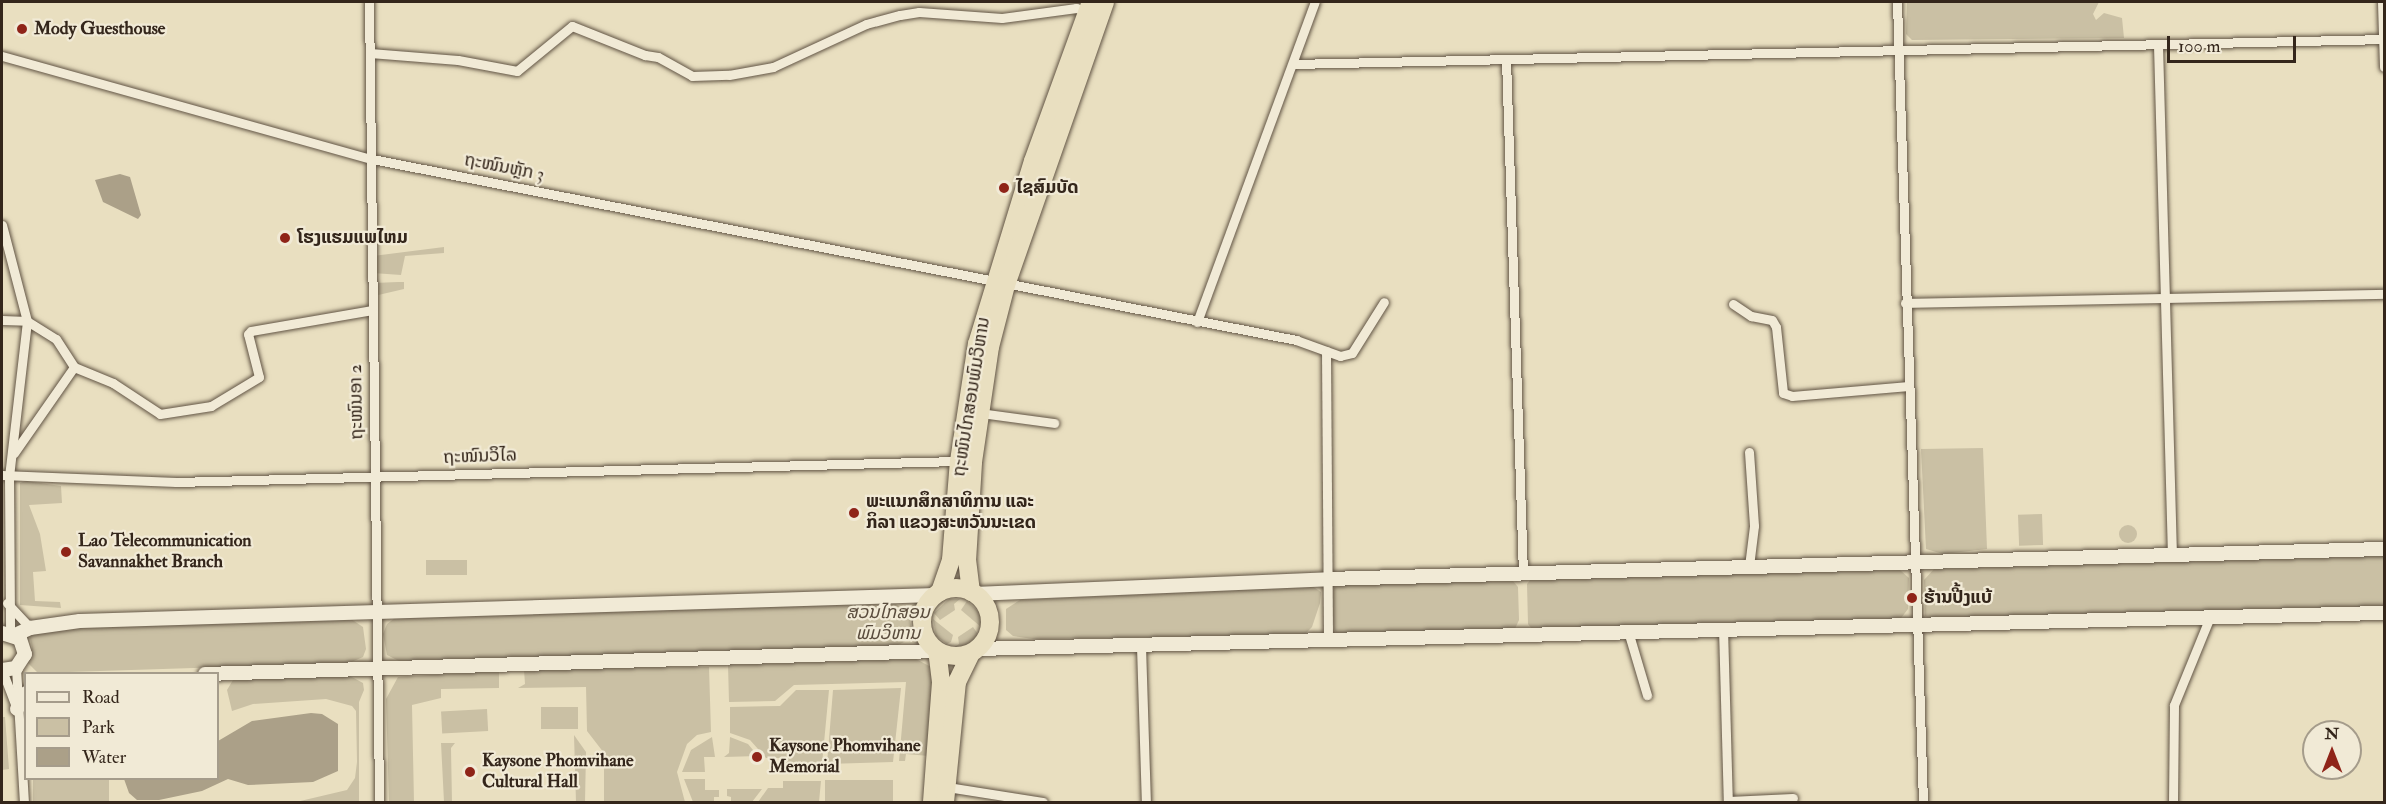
<!DOCTYPE html>
<html>
<head>
<meta charset="utf-8">
<style>
  body { margin:0 }
  #map { position:relative; width:2386px; height:804px; overflow:hidden; background:#e9dfc0; font-family:"IM FELL Double Pica","Noto Sans Lao",serif }
  div>[style] { position:absolute }
  [style*='--x'] { left:calc(var(--x)*1px); top:calc(var(--y)*1px); width:calc(var(--w)*1px); rotate:calc(var(--a)*1deg) }
  .green>* { inset:0; background:#cac0a4; transform-origin:0 0 }
  .round { border-radius:50% }
  .water>* { inset:0; background:#aba088 }
  .roads { filter:drop-shadow(0 0 2px #615444) drop-shadow(0 0 2px #615444) }
  .street>* { height:9px; margin:-4.5px; padding:0 4.5px; transform-origin:4.5px; border-radius:4.5px; background:#f1ead6 }
  .secondary>* { height:14px; margin:-7px; padding:0 7px; transform-origin:7px; border-radius:7px; background:#f1ead6 }
  .highway>* { height:18px; margin:-9px; padding:0 9px; transform-origin:9px; border-radius:9px; background:#e9dfc0 }
  .highway>.ring { margin:-9px; padding:0; box-sizing:content-box; background:none; border:18px solid #e9dfc0; border-radius:50% }
  .dots>* { width:16px; height:16px; translate:-50% -50%; box-sizing:border-box; border:3px solid #f1ead6; border-radius:50% }
  span { translate:-50% -50%; white-space:nowrap; text-align:center; line-height:1.15; -webkit-text-stroke:4.5px #f1ead6; paint-order:stroke }
  .poi-label { font-size:18px; color:#34261b; font-weight:700 }
  .left { translate:0 -50%; text-align:left }
  .street-label { font-size:18px; color:#34261b }
  .park-label { font-size:18px; color:#5a4c3d; font-style:italic }
  .frame { position:absolute; inset:0; border:3px solid #34261b; pointer-events:none }
  .legend { position:absolute; left:24px; top:672px; width:195px; height:108px; box-sizing:border-box; background:#f1ead6; border:2px solid #a59c8b; margin:0; padding:8px 10px; list-style:none; font-size:18px; color:#34261b }
  .legend li { display:flex; align-items:center; gap:12px; height:30px }
  .legend b { width:30px; border:2px solid #a59c8b }
  .north { position:absolute; left:2302px; top:720px; width:60px; height:60px; box-sizing:border-box; background:#f1ead6; border:2px solid #a59c8b; border-radius:50%; rotate:0deg; font-size:16px; font-weight:700; line-height:24px; text-align:center; color:#34261b }
  .north::after { content:''; display:block; margin:auto; width:21px; height:27px; background:#8f2418; clip-path:polygon(50% 0,100% 100%,50% 72%,0 100%) }
  .scale { position:absolute; left:2167px; top:36px; width:129px; height:27px; box-sizing:border-box; border:3px solid #34261b; border-top:0; padding-left:8px; font-size:18px; line-height:21px; white-space:nowrap; color:#34261b; -webkit-text-stroke:4px #f1ead6; paint-order:stroke }
</style>
</head>
<body>
<div id="map">
  <div class="green">
    <div style="clip-path:polygon(1907px 2px,2099px 2px,2093px 14px,2096px 20px,2104px 13px,2122px 18px,2124px 38px,1912px 40px,1906px 34px)"></div>
    <div style="clip-path:polygon(444px 247px,444px 253px,405px 256px,401px 275px,373px 273px,373px 256px)"></div>
    <div style="clip-path:polygon(398px 282px,404px 282px,404px 289px,374px 296px,374px 283px)"></div>
    <div style="clip-path:polygon(1983px 448px,1987px 549px,1943px 554px,1926px 549px,1921px 449px)"></div>
    <div style="clip-path:polygon(26px 481px,61px 486px,62px 503px,29px 505px,40px 534px,46px 571px,33px 572px,35px 601px,60px 602px,61px 608px,20px 605px,20px 483px)"></div>
    <div style="left:2042px;top:514px;width:31px;height:24px;rotate:88deg"></div>
    <div class="round" style="left:2119px;top:525px;width:18px;height:18px"></div>
    <div style="clip-path:polygon(2384px 556px,2384px 608px,1928px 619px,1925px 616px,1924px 580px,1934px 569px)"></div>
    <div style="left:467px;top:560px;width:15px;height:41px;rotate:90deg"></div>
    <div style="clip-path:polygon(1900px 570px,1909px 578px,1908px 609px,1898px 622px,1532px 629px,1528px 624px,1527px 584px,1531px 579px)"></div>
    <div style="clip-path:polygon(1513px 581px,1518px 587px,1519px 620px,1514px 631px,1338px 635px,1334px 629px,1331px 591px,1338px 585px)"></div>
    <div style="clip-path:polygon(1312px 586px,1321px 592px,1320px 603px,1312px 627px,1304px 635px,1033px 639px,1013px 636px,1006px 630px,1006px 609px,1020px 600px)"></div>
    <div style="clip-path:polygon(949px 599px,960px 599px,954px 604px,955px 610px,940px 620px,934px 613px)"></div>
    <div style="clip-path:polygon(967px 601px,980px 613px,981px 627px,961px 610px)"></div>
    <div style="clip-path:polygon(894px 603px,908px 611px,912px 630px,904px 642px,894px 647px,401px 662px,387px 655px,383px 634px,387px 624px,395px 618px)"></div>
    <div style="clip-path:polygon(351px 619px,363px 627px,366px 649px,363px 657px,349px 663px,38px 673px,28px 663px,32px 647px,29px 634px,41px 629px)"></div>
    <div style="clip-path:polygon(933px 619px,953px 635px,951px 642px,947px 644px,936px 636px)"></div>
    <div style="clip-path:polygon(973px 627px,978px 634px,970px 645px,953px 648px,959px 644px,958px 637px)"></div>
    <div style="clip-path:polygon(916px 659px,933px 668px,929px 756px,906px 754px,905px 761px,899px 761px,906px 682px,794px 685px,775px 701px,729px 702px,728px 665px)"></div>
    <div style="clip-path:polygon(709px 667px,711px 732px,697px 735px,687px 744px,677px 772px,685px 802px,604px 802px,604px 753px,587px 731px,586px 687px,518px 688px,525px 684px,524px 670px,530px 668px)"></div>
    <div style="clip-path:polygon(499px 671px,499px 688px,441px 689px,441px 698px,412px 705px,414px 802px,389px 802px,386px 699px,398px 677px)"></div>
    <div style="clip-path:polygon(350px 676px,363px 683px,364px 690px,359px 702px,359px 802px,296px 802px,347px 790px,355px 778px,357px 762px,356px 711px,352px 706px,326px 699px,253px 704px,232px 711px,227px 690px,233px 680px)"></div>
    <div style="clip-path:polygon(901px 688px,893px 762px,827px 764px,833px 690px)"></div>
    <div style="clip-path:polygon(796px 690px,829px 690px,822px 764px,783px 765px,783px 758px,766px 758px,750px 740px,730px 733px,730px 707px,780px 706px)"></div>
    <div style="left:541px;top:707px;width:37px;height:22px"></div>
    <div style="left:487px;top:709px;width:22px;height:46px;rotate:87deg"></div>
    <div style="clip-path:polygon(2px 717px,5px 717px,9px 769px,2px 770px)"></div>
    <div style="clip-path:polygon(574px 735px,586px 752px,585px 802px,576px 802px)"></div>
    <div style="clip-path:polygon(712px 737px,715px 757px,704px 757px,705px 772px,682px 772px,691px 750px)"></div>
    <div style="clip-path:polygon(730px 737px,748px 744px,758px 756px,724px 757px,729px 753px)"></div>
    <div style="clip-path:polygon(441px 743px,455px 743px,451px 748px,452px 802px,444px 802px)"></div>
    <div style="left:33px;top:779px;width:76px;height:23px"></div>
    <div style="clip-path:polygon(684px 779px,705px 779px,705px 790px,719px 790px,719px 797px,714px 797px,714px 802px,693px 802px)"></div>
    <div style="left:825px;top:780px;width:68px;height:22px"></div>
    <div style="clip-path:polygon(783px 781px,821px 781px,819px 802px,758px 802px,768px 788px,783px 788px)"></div>
    <div style="clip-path:polygon(762px 789px,752px 802px,731px 802px,731px 797px,727px 796px,727px 789px)"></div>
  </div>
  <div class="water">
    <div style="clip-path:polygon(120px 174px,130px 177px,141px 215px,138px 219px,103px 202px,95px 180px)"></div>
    <div style="clip-path:polygon(311px 713px,322px 714px,338px 724px,338px 771px,313px 782px,248px 785px,228px 779px,202px 791px,159px 800px,137px 800px,129px 793px,124px 779px,218px 778px,218px 741px,252px 721px)"></div>
  </div>
  <div class="roads">
    <div class="street">
      <div style="--x:369;--y:2;--w:800;--a:89.28"></div>
      <div style="--x:1897;--y:2;--w:800;--a:88.14"></div>
      <div style="--x:2382;--y:2;--w:65;--a:88.2"></div>
      <div style="--x:2158;--y:45;--w:511;--a:88.43"></div>
      <div style="--x:370;--y:53;--w:88;--a:4.5"></div>
      <div style="--x:458;--y:60;--w:60;--a:10.6"></div>
      <div style="--x:517;--y:71;--w:71;--a:-39.3"></div>
      <div style="--x:572;--y:26;--w:79;--a:21.7"></div>
      <div style="--x:645;--y:55;--w:13;--a:9"></div>
      <div style="--x:658;--y:57;--w:39;--a:29"></div>
      <div style="--x:692;--y:76;--w:37;--a:-2"></div>
      <div style="--x:729;--y:75;--w:45;--a:-10.3"></div>
      <div style="--x:773;--y:67;--w:102;--a:-24.8"></div>
      <div style="--x:866;--y:24;--w:35;--a:-15"></div>
      <div style="--x:900;--y:15;--w:19;--a:-9"></div>
      <div style="--x:919;--y:12;--w:83;--a:4.1"></div>
      <div style="--x:1002;--y:18;--w:75;--a:-7.7"></div>
      <div style="--x:1076;--y:8;--w:11;--a:15"></div>
      <div style="--x:2;--y:56;--w:384;--a:15.6"></div>
      <div style="--x:372;--y:159;--w:942;--a:11.08"></div>
      <div style="--x:1296;--y:340;--w:47;--a:20"></div>
      <div style="--x:1340;--y:356;--w:12;--a:-14"></div>
      <div style="--x:1352;--y:353;--w:60;--a:-57.9"></div>
      <div style="--x:1506;--y:59;--w:515;--a:88.11"></div>
      <div style="--x:1293;--y:64;--w:1091;--a:-1.31"></div>
      <div style="--x:2;--y:225;--w:99;--a:75.4"></div>
      <div style="--x:27;--y:321;--w:156;--a:96.6"></div>
      <div style="--x:9;--y:476;--w:157;--a:89.6"></div>
      <div style="--x:1905;--y:303;--w:479;--a:-1.1"></div>
      <div style="--x:1733;--y:304;--w:22;--a:34"></div>
      <div style="--x:1751;--y:316;--w:21;--a:11"></div>
      <div style="--x:1772;--y:320;--w:8;--a:60"></div>
      <div style="--x:1776;--y:327;--w:66;--a:83.9"></div>
      <div style="--x:1783;--y:393;--w:9;--a:18"></div>
      <div style="--x:1792;--y:396;--w:117;--a:-4.9"></div>
      <div style="--x:2;--y:320;--w:25;--a:2"></div>
      <div style="--x:27;--y:321;--w:34;--a:32"></div>
      <div style="--x:56;--y:339;--w:33;--a:57"></div>
      <div style="--x:74;--y:367;--w:105;--a:124.9"></div>
      <div style="--x:1197;--y:322;--w:341;--a:-69.8"></div>
      <div style="--x:1326;--y:351;--w:289;--a:89.6"></div>
      <div style="--x:74;--y:367;--w:42;--a:22.3"></div>
      <div style="--x:113;--y:383;--w:56;--a:33.4"></div>
      <div style="--x:160;--y:414;--w:52;--a:-8.9"></div>
      <div style="--x:211;--y:406;--w:56;--a:-31.1"></div>
      <div style="--x:259;--y:377;--w:44;--a:-104.3"></div>
      <div style="--x:248;--y:334;--w:4;--a:-45"></div>
      <div style="--x:251;--y:331;--w:123;--a:-9.8"></div>
      <div style="--x:980;--y:413;--w:75;--a:7.7"></div>
      <div style="--x:1749;--y:452;--w:74;--a:86.1"></div>
      <div style="--x:1754;--y:526;--w:40;--a:97.1"></div>
      <div style="--x:2;--y:475;--w:174;--a:2.3"></div>
      <div style="--x:176;--y:482;--w:783;--a:-1.54"></div>
      <div style="--x:7;--y:603;--w:34;--a:47"></div>
      <div style="--x:1723;--y:628;--w:174;--a:88.4"></div>
      <div style="--x:1628;--y:631;--w:67;--a:73.5"></div>
      <div style="--x:1141;--y:646;--w:156;--a:88.2"></div>
      <div style="--x:16;--y:668;--w:134;--a:86.6"></div>
      <div style="--x:2;--y:670;--w:36;--a:69"></div>
      <div style="--x:947;--y:787;--w:97;--a:8.9"></div>
      <div style="--x:1728;--y:801;--w:65;--a:-2.6"></div>
      <div style="--x:2173;--y:802;--w:97;--a:-89.4"></div>
      <div style="--x:2174;--y:705;--w:95;--a:-67.8"></div>
    </div>
    <div class="secondary">
      <div style="--x:975;--y:594;--w:353;--a:-2.4"></div>
      <div style="--x:1328;--y:579;--w:1056;--a:-1.63"></div>
      <div style="--x:2;--y:633;--w:19;--a:18"></div>
      <div style="--x:20;--y:639;--w:16;--a:72"></div>
      <div style="--x:25;--y:654;--w:17;--a:123"></div>
      <div style="--x:16;--y:668;--w:14;--a:172"></div>
      <div style="--x:15;--y:635;--w:17;--a:-25"></div>
      <div style="--x:30;--y:628;--w:50;--a:-8"></div>
      <div style="--x:80;--y:621;--w:856;--a:-1.74"></div>
      <div style="--x:977;--y:649;--w:1407;--a:-1.47"></div>
      <div style="--x:205;--y:674;--w:732;--a:-1.8"></div>
      <div style="--x:17;--y:709;--w:18;--a:-61"></div>
    </div>
    <div class="highway">
      <div class="ring" style="left:922px;top:588px;width:50px;height:50px"></div>
      <div style="--x:940;--y:592;--w:34;--a:-71"></div>
      <div style="--x:951;--y:560;--w:99;--a:-85.4"></div>
      <div style="--x:959;--y:461;--w:118;--a:-81.3"></div>
      <div style="--x:977;--y:344;--w:191;--a:-73"></div>
      <div style="--x:1033;--y:161;--w:169;--a:-70"></div>
      <div style="--x:971;--y:592;--w:31;--a:-97"></div>
      <div style="--x:967;--y:561;--w:99;--a:-86.5"></div>
      <div style="--x:973;--y:462;--w:116;--a:-81.6"></div>
      <div style="--x:990;--y:347;--w:64;--a:-75.5"></div>
      <div style="--x:1006;--y:285;--w:300;--a:-70.7"></div>
      <div style="--x:932;--y:802;--w:120;--a:-85.7"></div>
      <div style="--x:941;--y:682;--w:31;--a:-97"></div>
      <div style="--x:945;--y:802;--w:121;--a:-84.3"></div>
      <div style="--x:957;--y:682;--w:32;--a:-64"></div>
    </div>
  </div>
  <div class="dots">
    <div style="left:22px;top:29px;background:#8f2418"></div>
    <div style="left:1004px;top:188px;background:#8f2418"></div>
    <div style="left:285px;top:238px;background:#8f2418"></div>
    <div style="left:854px;top:513px;background:#8f2418"></div>
    <div style="left:66px;top:552px;background:#8f2418"></div>
    <div style="left:1912px;top:598px;background:#8f2418"></div>
    <div style="left:757px;top:757px;background:#8f2418"></div>
    <div style="left:470px;top:772px;background:#8f2418"></div>
  </div>
  <div class="poi-label">
    <span class="left" style="left:34px;top:29px">Mody Guesthouse</span>
    <span class="left" style="left:1016px;top:188px">ໄຊສົມບັດ</span>
    <span class="left" style="left:297px;top:238px">ໂຮງແຮມແພໄຫມ</span>
    <span class="left" style="left:866px;top:513px">ພະແນກສຶກສາທິການ ແລະ<br>ກິລາ ແຂວງສະຫວັນນະເຂດ</span>
    <span class="left" style="left:78px;top:552px">Lao Telecommunication<br>Savannakhet Branch</span>
    <span class="left" style="left:1924px;top:598px">ຮ້ານປີ້ງແບ້</span>
    <span class="left" style="left:769px;top:757px">Kaysone Phomvihane<br>Memorial</span>
    <span class="left" style="left:482px;top:772px">Kaysone Phomvihane<br>Cultural Hall</span>
  </div>
  <div class="street-label">
    <span style="left:504px;top:168px;rotate:11deg">ຖະໜົນຫຼັກ 3</span>
    <span style="left:972px;top:397px;rotate:-81deg">ຖະໜົນໄກສອນພົມວິຫານ</span>
    <span style="left:357px;top:402px;rotate:-91deg">ຖະໜົນອາ 2</span>
    <span style="left:480px;top:457px;rotate:-2deg">ຖະໜົນວິໄລ</span>
  </div>
  <div class="park-label">
    <span style="left:888px;top:624px">ສວນໄກສອນ<br>ພົມວິຫານ</span>
  </div>
  <div class="frame"></div>
  <ul class="legend">
  <li><b style="height:8px;background:#f1ead6"></b>Road</li>
  <li><b style="height:16px;background:#cac0a4"></b>Park</li>
  <li><b style="height:16px;background:#aba088"></b>Water</li>
  </ul>
  <div class="north">N</div>
  <div class="scale">100 m</div>
</div>
</body>
</html>
